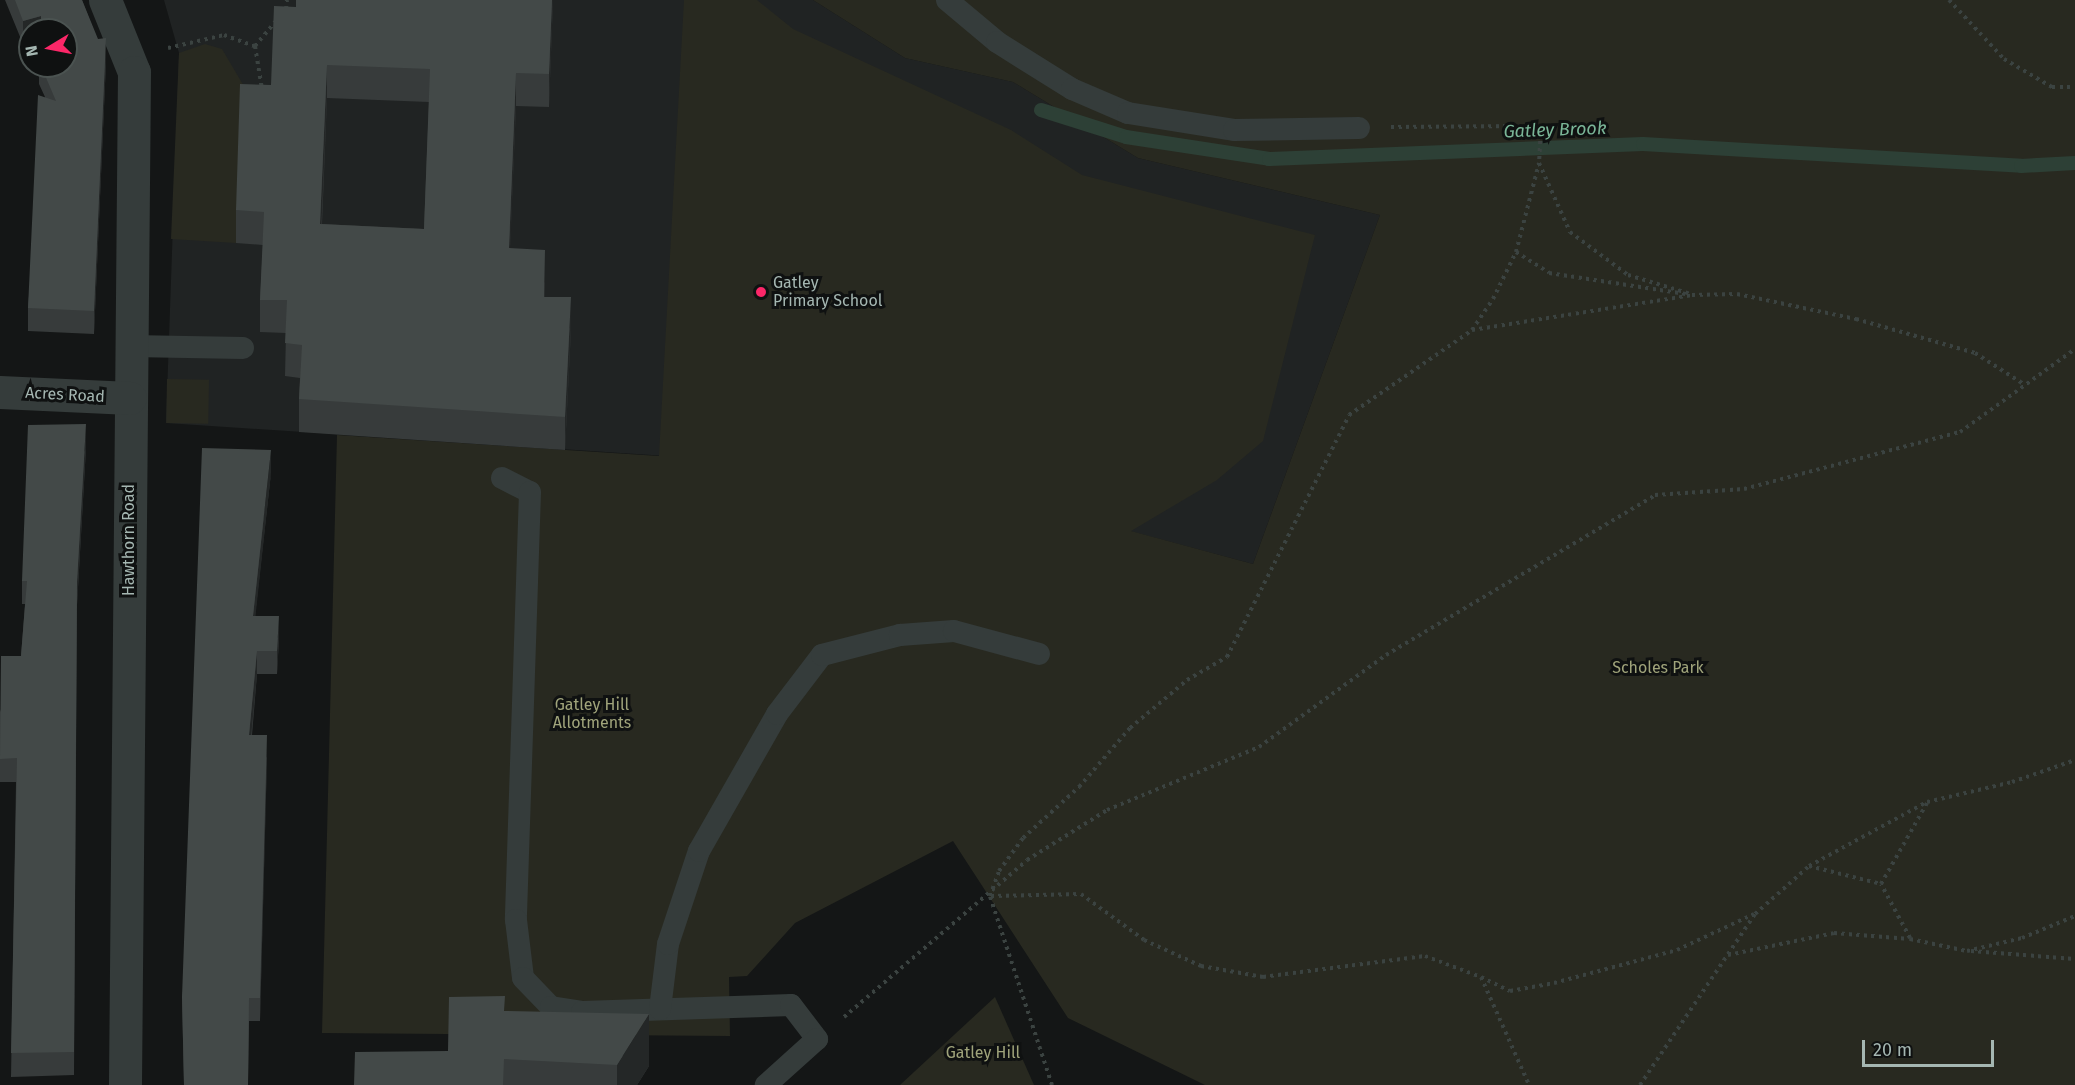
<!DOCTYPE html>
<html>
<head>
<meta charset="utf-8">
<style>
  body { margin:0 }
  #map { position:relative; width:2075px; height:1085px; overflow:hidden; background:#141616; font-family:"Fira Sans",sans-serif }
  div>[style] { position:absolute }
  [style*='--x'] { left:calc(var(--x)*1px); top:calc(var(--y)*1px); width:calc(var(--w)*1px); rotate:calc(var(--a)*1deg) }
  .built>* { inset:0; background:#202323 }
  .green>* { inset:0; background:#282920; transform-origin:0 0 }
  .stream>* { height:14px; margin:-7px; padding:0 7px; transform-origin:7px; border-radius:7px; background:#2d4036 }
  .path>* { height:4px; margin-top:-2px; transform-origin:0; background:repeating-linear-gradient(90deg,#3b4341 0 3px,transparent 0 7.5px) }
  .service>* { height:22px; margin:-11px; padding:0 11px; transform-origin:11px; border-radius:11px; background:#353c3b }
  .minor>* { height:33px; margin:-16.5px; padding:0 16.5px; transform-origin:16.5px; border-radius:16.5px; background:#353c3b }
  .wall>* { inset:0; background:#373b3b }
  .shaded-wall>* { inset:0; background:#242727 }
  .building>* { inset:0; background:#434948 }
  .dots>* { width:16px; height:16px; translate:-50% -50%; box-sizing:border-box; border:3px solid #0f1111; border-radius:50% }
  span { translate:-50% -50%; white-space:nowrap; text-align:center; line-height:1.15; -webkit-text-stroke:6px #0f1111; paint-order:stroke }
  .poi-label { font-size:16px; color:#a5b7b2 }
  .left { translate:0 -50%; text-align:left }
  .street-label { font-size:16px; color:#a5b7b2 }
  .park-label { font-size:16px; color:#a0a47b }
  .water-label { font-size:18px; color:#7ab597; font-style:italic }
  .north { position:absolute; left:18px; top:18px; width:60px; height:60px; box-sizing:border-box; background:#0f1111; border:2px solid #4b5351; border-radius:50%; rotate:260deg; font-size:16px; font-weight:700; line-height:24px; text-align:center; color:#a5b7b2 }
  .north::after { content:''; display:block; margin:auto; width:21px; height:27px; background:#fc2768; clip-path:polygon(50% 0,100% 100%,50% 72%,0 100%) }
  .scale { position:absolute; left:1862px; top:1040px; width:132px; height:27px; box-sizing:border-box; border:3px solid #a5b7b2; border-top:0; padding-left:8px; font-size:18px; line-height:21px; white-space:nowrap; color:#a5b7b2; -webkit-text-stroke:4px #0f1111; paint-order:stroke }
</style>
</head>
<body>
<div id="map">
  <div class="built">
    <div style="clip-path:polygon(164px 0,813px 0,905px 58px,1013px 82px,1138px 158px,1380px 215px,1253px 564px,909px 472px,166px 423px,179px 53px)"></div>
  </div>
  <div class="green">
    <div style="clip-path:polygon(684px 0,757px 0,793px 29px,1011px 130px,1082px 175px,1315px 235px,1263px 441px,1217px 480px,1131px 531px,1253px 564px,1380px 215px,1138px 158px,1013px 82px,905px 58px,813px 0,2075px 0,2075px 1085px,1205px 1085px,1068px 1018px,953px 841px,795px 923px,747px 976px,729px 977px,730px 1036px,322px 1033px,337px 435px,659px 456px)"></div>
    <div style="clip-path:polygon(205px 44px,222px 49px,245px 88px,236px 243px,171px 239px,179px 53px)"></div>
    <div style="left:167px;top:379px;width:42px;height:44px;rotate:1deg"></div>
    <div style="clip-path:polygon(995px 997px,1034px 1085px,900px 1085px)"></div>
  </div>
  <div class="stream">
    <div style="--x:1041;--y:110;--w:89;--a:17.6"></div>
    <div style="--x:1126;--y:137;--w:145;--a:8.7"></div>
    <div style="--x:1269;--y:159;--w:374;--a:-2.3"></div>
    <div style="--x:1643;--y:144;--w:379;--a:3.3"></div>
    <div style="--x:2021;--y:166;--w:54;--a:-3.2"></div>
  </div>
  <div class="path">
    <div style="--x:1949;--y:0;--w:81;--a:47"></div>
    <div style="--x:2004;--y:59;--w:56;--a:30.3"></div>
    <div style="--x:2052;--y:87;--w:23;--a:0"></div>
    <div style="--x:286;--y:9;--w:9;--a:-84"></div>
    <div style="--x:255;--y:46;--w:33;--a:-50"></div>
    <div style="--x:168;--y:48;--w:57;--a:-13.1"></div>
    <div style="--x:224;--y:35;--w:33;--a:20"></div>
    <div style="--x:255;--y:46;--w:44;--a:80.8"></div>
    <div style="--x:1391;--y:127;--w:150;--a:-0.4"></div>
    <div style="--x:1541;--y:126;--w:37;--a:93"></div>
    <div style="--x:1539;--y:163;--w:76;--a:65.8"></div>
    <div style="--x:1570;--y:232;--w:72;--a:36.6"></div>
    <div style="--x:1628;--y:275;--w:66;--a:16.8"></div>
    <div style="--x:1516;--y:252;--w:39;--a:32"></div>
    <div style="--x:1549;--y:273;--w:140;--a:8.7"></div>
    <div style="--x:1472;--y:330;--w:223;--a:-9"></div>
    <div style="--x:1692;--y:295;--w:45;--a:-1.3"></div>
    <div style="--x:1737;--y:294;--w:122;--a:11.9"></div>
    <div style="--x:1856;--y:319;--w:124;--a:15.9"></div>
    <div style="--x:1975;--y:353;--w:59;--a:32.6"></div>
    <div style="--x:1809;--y:866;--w:74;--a:14"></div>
    <div style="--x:991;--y:896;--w:90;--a:-1.3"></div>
    <div style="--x:1081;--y:894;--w:78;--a:36.1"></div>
    <div style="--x:1144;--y:940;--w:63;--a:24.5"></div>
    <div style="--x:1201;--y:966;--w:63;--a:10.1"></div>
    <div style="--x:1263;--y:977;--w:163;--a:-7.4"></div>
    <div style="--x:1425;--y:956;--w:60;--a:20.6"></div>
    <div style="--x:1481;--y:977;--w:118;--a:66"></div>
    <div style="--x:1910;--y:938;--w:61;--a:-118.2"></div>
    <div style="--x:1881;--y:884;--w:93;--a:-60.4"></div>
    <div style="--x:1971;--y:951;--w:104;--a:4.4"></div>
    <div style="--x:1728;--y:955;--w:108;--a:-11.7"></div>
    <div style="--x:1834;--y:933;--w:76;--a:4.5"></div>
    <div style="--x:1910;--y:939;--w:58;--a:11.9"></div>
    <div style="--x:1967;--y:951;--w:57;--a:-13.3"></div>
    <div style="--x:2022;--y:938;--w:57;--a:-22.5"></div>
    <div style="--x:1481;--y:977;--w:32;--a:26"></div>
    <div style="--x:1510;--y:991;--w:45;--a:-10.3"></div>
    <div style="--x:1554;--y:983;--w:127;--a:-15"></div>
    <div style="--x:1677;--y:950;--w:85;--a:-25.1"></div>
    <div style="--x:844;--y:1017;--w:241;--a:-40.6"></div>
    <div style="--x:1027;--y:860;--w:94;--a:-32"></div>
    <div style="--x:1107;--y:810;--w:165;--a:-22.5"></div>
    <div style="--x:1259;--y:747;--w:157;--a:-35.9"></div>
    <div style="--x:1386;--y:655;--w:313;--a:-30.7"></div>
    <div style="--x:1655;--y:495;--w:89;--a:-3.9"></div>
    <div style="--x:1744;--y:489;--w:223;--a:-14.8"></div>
    <div style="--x:1960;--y:432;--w:142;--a:-35.8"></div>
    <div style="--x:1052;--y:1085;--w:199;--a:-108.2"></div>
    <div style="--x:990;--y:896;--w:27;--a:-70"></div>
    <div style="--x:999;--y:871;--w:41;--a:-54"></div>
    <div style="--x:1023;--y:838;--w:76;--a:-42.3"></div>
    <div style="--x:1079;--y:787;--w:78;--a:-49.2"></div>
    <div style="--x:1130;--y:728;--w:75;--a:-40.1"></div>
    <div style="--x:1187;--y:680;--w:46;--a:-29.9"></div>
    <div style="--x:1227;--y:657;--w:271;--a:-63.2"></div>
    <div style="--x:1349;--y:415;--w:150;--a:-34.6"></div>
    <div style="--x:1472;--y:330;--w:37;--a:-56"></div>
    <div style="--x:1493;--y:299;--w:52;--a:-63.9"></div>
    <div style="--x:1516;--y:252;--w:92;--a:-75.5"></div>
    <div style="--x:1640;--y:1085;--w:206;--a:-56.1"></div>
    <div style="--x:1755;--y:914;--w:72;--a:-41.6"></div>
    <div style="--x:1809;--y:866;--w:134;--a:-28.5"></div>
    <div style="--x:1927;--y:802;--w:87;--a:-13.2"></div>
    <div style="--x:2012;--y:782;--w:67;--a:-19.2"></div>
  </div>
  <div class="service">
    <div style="--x:947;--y:0;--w:65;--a:40"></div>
    <div style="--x:997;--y:42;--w:89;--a:32.1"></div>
    <div style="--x:1072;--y:89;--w:61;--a:23.2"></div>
    <div style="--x:1128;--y:113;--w:107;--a:9.1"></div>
    <div style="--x:1234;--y:130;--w:125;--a:-0.9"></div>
    <div style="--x:131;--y:346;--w:112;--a:1"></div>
    <div style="--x:502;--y:478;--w:31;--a:27"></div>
    <div style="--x:530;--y:492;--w:428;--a:91.9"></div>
    <div style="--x:516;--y:920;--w:58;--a:83.1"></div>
    <div style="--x:523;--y:978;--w:40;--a:46"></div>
    <div style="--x:551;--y:1007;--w:31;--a:9"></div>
    <div style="--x:582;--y:1012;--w:209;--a:-1.9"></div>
    <div style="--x:791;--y:1005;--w:43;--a:52.6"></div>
    <div style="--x:817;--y:1039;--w:69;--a:138"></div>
    <div style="--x:660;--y:1009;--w:65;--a:-83"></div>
    <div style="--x:668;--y:944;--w:98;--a:-71.6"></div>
    <div style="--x:699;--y:851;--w:158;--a:-60.3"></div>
    <div style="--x:777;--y:714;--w:74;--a:-52.7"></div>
    <div style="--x:822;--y:655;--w:81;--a:-14.4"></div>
    <div style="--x:900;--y:635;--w:54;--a:-4.2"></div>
    <div style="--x:954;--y:631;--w:88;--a:15.1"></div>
  </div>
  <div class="minor">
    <div style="--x:105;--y:0;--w:78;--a:68.1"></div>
    <div style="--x:134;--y:72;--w:1013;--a:90.51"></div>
    <div style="--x:0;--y:392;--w:130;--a:2.6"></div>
  </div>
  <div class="wall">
    <div style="clip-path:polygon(5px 0,82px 0,106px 62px,94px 334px,28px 331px,28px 308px,45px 97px,39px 84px,39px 66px,66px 66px,66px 30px,30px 30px,30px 42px,23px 44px)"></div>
    <div style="clip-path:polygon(evenodd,296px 0,553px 0,549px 107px,516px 106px,510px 248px,545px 283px,545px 297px,571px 330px,565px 450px,299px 432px,299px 399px,300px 378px,285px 376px,286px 333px,260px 332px,260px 300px,263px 245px,236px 243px,236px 210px,271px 85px,296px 7px,296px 0,327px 98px,429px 102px,424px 229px,322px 224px,327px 98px)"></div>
    <div style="clip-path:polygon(86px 448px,77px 605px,74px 1075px,11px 1077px,16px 782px,0 782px,0 712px,21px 656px,25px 604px,22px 604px,22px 581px)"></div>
    <div style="clip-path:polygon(271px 473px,255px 616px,279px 639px,277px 674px,257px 674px,252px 735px,267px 758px,260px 1021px,249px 1021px,248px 1085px,184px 1085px,182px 997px)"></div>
    <div style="clip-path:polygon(505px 1011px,649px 1066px,637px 1085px,354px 1085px,448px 1051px)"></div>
  </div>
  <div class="shaded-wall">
    <div style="clip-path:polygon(552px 0,553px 0,549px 107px,549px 74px)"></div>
    <div style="clip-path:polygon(41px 16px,41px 30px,30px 30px,30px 42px,23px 44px,23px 21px)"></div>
    <div style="clip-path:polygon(106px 38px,106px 62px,94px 334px,94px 311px)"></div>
    <div style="clip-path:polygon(327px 65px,327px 98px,320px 257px,320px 224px)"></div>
    <div style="clip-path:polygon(516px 73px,516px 106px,509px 281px,509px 248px)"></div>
    <div style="clip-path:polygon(545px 250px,545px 283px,544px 330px,544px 297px)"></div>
    <div style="clip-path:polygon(571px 297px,571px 330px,565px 450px,565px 417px)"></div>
    <div style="clip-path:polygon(86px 424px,86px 448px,77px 605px,74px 1075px,77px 582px)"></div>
    <div style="clip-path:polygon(271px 450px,271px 473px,253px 639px,253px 616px)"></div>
    <div style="clip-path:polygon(279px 616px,279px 639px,277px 674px,277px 651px)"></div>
    <div style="clip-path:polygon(257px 651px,257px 674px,249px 758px,249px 735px)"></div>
    <div style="clip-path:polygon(267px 735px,267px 758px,260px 1021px,260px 998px)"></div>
    <div style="clip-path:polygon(649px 1014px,649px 1066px,637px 1085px,617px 1085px,617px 1065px)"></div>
  </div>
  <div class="building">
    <div style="clip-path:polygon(15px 0,82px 0,98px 39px,106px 38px,94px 311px,28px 308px,38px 95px,56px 101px,41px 66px,66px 66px,66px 30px,41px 30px,41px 16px,23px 21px)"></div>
    <div style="clip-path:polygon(evenodd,296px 0,552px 0,549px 74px,516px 73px,509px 248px,545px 250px,544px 297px,571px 297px,565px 417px,299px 399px,302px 345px,285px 343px,287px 300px,260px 300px,264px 212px,236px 210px,240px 84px,271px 85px,274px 6px,296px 7px,296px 0,327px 65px,430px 69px,424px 229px,320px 224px,327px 65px)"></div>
    <div style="clip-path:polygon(86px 424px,77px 582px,74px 1052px,11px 1053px,17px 758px,0 759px,1px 656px,21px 656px,27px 581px,22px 581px,28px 425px)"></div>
    <div style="clip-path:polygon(202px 448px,271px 450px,253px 616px,279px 616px,277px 651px,257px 651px,249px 735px,267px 735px,260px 998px,249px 998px,248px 1085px,184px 1085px,182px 997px)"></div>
    <div style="clip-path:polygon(505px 996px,504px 1011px,649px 1014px,617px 1065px,504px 1059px,503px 1085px,354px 1085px,355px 1052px,448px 1051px,449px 997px)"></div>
  </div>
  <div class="dots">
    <div style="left:761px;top:292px;background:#fc2768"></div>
  </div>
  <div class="poi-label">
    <span class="left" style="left:773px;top:292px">Gatley<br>Primary School</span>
  </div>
  <div class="street-label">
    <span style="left:65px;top:395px;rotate:3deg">Acres Road</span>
    <span style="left:129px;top:540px;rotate:-90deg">Hawthorn Road</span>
  </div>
  <div class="park-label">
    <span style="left:1658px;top:668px">Scholes Park</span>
    <span style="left:592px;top:714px">Gatley Hill<br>Allotments</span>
    <span style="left:983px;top:1053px">Gatley Hill</span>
  </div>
  <div class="water-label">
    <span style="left:1555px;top:130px;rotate:-2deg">Gatley Brook</span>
  </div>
  <div class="north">N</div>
  <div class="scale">20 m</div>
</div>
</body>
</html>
